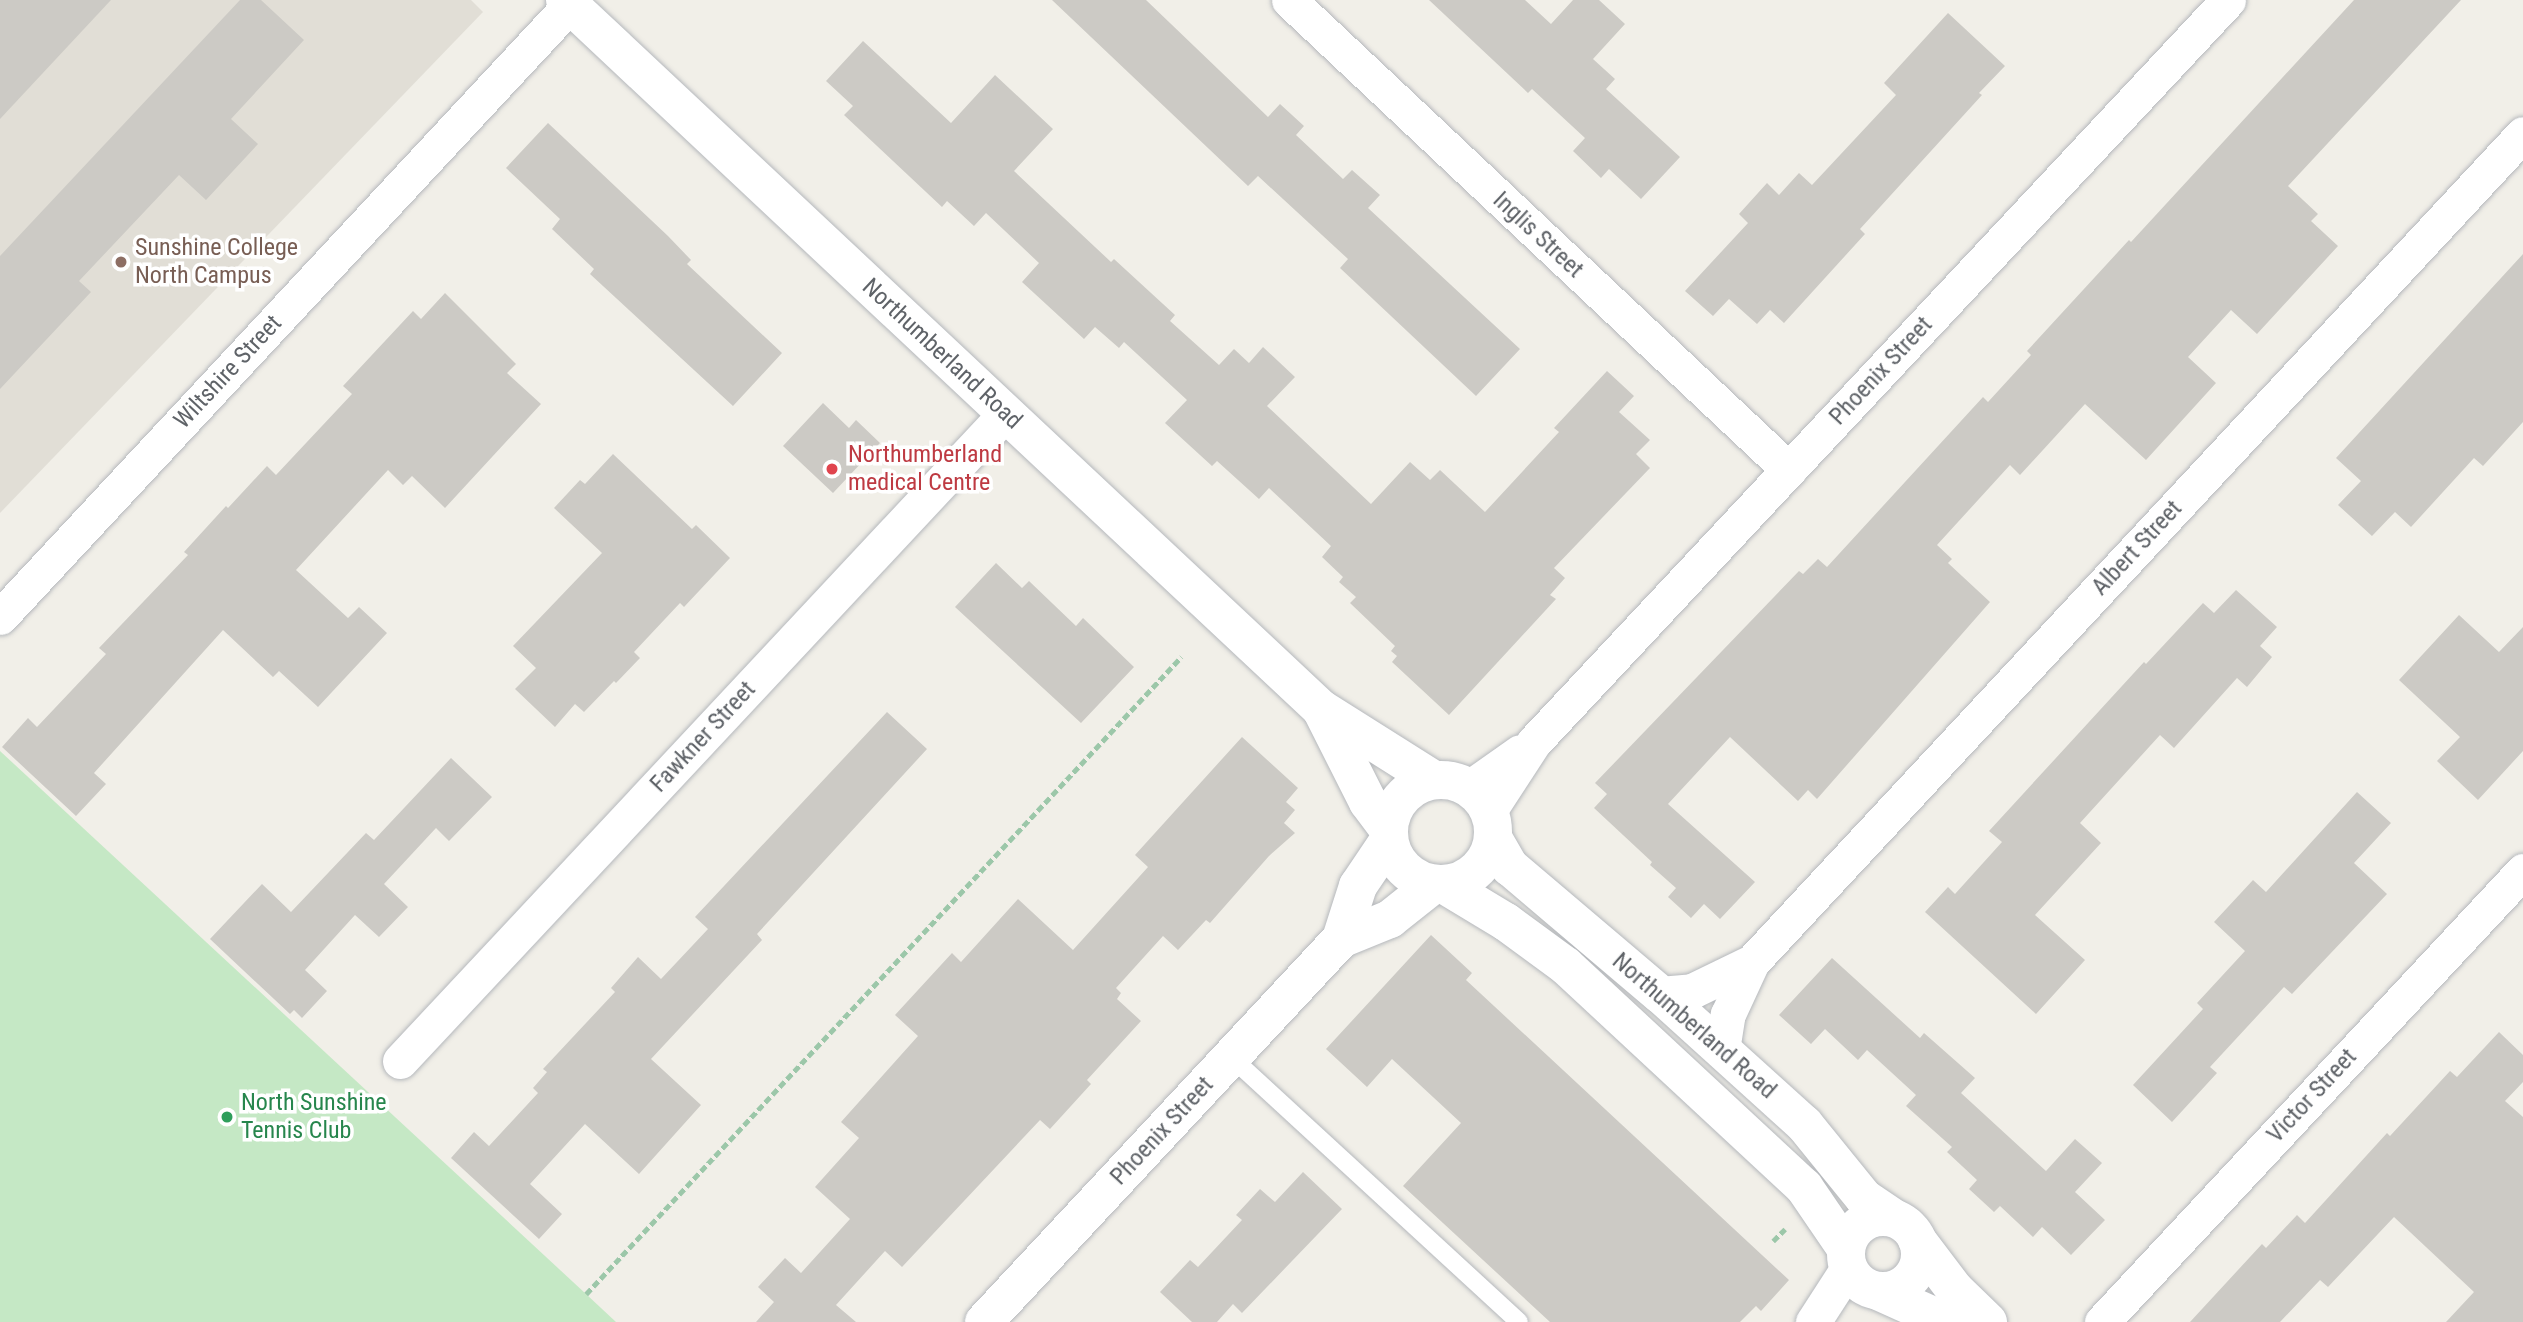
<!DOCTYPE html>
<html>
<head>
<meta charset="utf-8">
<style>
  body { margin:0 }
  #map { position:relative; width:2523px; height:1322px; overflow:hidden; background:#f1efe8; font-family:"Roboto Condensed",sans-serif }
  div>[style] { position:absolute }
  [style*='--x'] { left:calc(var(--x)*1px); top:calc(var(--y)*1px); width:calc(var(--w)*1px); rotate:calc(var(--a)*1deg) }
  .education>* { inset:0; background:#e1ded6 }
  .green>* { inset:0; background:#c5e8c5 }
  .building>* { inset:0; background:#cccac5 }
  .path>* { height:4.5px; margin-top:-2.25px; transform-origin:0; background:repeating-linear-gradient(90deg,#9cc7a9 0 7px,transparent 0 10.5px) }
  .roads { filter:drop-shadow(0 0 2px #b5b8bc) drop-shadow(0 0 2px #b5b8bc) }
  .service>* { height:18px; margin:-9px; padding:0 9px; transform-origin:9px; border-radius:9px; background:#fff }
  .minor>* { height:35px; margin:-17.5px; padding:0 17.5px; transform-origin:17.5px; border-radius:17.5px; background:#fff }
  .tertiary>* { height:38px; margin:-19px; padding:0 19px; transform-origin:19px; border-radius:19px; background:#fff }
  .tertiary>.ring { margin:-19px; padding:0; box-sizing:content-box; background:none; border:38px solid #fff; border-radius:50% }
  .dots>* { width:19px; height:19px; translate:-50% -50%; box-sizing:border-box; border:4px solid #fff; border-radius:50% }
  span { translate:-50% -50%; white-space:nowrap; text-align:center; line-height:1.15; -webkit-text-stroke:7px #fff; paint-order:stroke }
  .street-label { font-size:24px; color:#5f6368 }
  .education-label { font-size:24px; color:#785e54 }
  .left { translate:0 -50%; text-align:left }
  .health-label { font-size:24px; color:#be3a42 }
  .leisure-label { font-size:24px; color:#27864d }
</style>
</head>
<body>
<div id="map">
  <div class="education">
    <div style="clip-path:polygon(0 0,471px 0,483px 12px,0 513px)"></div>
  </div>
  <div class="green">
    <div style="clip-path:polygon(0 751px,586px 1294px,616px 1322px,0 1322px)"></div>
  </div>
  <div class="building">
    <div style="clip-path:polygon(0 0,111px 0,0 119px)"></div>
    <div style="clip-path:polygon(240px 0,261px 0,304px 40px,231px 119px,258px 144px,206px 200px,179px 175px,79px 281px,91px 292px,0 389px,0 256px)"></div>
    <div style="clip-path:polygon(1052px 0,1146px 0,1268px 117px,1280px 104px,1304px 126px,1296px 135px,1343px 179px,1352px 170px,1380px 195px,1368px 208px,1520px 349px,1476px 396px,1340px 268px,1348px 259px,1258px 176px,1248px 186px)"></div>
    <div style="clip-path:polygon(1429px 0,1525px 0,1551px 24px,1573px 0,1599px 0,1625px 24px,1593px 59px,1615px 79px,1606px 89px,1680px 157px,1641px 199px,1609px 169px,1601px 178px,1573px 151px,1585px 138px,1532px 89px,1528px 93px)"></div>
    <div style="clip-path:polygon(2354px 0,2461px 0,2288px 186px,2318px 214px,2311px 221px,2338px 246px,2257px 334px,2231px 310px,2188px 357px,2216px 383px,2146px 460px,2085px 404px,2020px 475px,2010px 465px,1937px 545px,1952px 559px,1948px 563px,1990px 602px,1817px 799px,1808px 790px,1798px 801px,1730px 737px,1668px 804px,1755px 882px,1720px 919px,1704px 904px,1691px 918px,1668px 897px,1676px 888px,1650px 865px,1652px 862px,1594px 808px,1607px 794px,1595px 783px,1799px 571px,1803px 574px,1818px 559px,1827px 567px,1983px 397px,1988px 402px,2031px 355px,2027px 351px,2129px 240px,2131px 242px)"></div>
    <div style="clip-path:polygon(1948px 13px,2005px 66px,1979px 93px,1982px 95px,1860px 229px,1865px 234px,1784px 323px,1770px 310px,1757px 324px,1729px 299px,1713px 316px,1685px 291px,1748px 223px,1739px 214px,1767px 183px,1779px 195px,1799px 173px,1812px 185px,1896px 95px,1884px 83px)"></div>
    <div style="clip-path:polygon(863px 41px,951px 123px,995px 75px,1053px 129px,1014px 171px,1111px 262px,1114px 259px,1175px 315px,1170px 321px,1219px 365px,1234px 349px,1249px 363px,1263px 347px,1295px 377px,1267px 406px,1371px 504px,1410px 462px,1430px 480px,1440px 470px,1485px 512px,1559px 432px,1554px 428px,1607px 371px,1634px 396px,1619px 412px,1650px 440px,1636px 454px,1650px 468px,1554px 568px,1565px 578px,1550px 595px,1556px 599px,1449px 715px,1392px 662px,1397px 656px,1391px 651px,1395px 646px,1350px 603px,1356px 597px,1339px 582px,1343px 577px,1322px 557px,1331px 546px,1269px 488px,1259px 499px,1217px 461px,1212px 466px,1165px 423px,1187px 400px,1124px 342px,1119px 348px,1095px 327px,1084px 339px,1022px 282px,1039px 263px,986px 213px,974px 226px,947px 201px,942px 207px,844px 115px,853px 106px,826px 81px)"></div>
    <div style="clip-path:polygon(548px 123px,668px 236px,691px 260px,687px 264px,782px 353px,733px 406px,590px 274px,594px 269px,552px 229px,560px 219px,506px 168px)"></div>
    <div style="clip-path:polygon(2523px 254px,2523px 422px,2483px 466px,2474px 458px,2411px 527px,2395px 512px,2372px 536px,2338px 505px,2361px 481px,2336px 458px)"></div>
    <div style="clip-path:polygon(445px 293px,516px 364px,507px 373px,541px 404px,445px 508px,412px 476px,403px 485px,388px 470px,296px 570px,348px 618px,359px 607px,387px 633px,318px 707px,279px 671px,273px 677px,223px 630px,94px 773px,106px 784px,76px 816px,2px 747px,28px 718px,37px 727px,106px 654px,99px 648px,188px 555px,184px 552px,226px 506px,228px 508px,267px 466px,276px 475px,352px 394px,343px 386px,413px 311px,421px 319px)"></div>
    <div style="clip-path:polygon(823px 403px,849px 428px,856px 420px,880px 443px,833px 493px,783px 446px)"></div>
    <div style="clip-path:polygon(613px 454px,692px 529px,696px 525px,730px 558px,684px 607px,680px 603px,634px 652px,640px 658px,616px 683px,614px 681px,584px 712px,575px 704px,555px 727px,515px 689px,536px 668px,513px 646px,602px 553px,554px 508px,580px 480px,585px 484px)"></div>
    <div style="clip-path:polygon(996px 563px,1022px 588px,1029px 581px,1076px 626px,1083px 618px,1134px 667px,1081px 723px,955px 607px)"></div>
    <div style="clip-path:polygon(2236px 590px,2277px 627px,2260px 646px,2272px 657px,2247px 687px,2237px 678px,2174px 748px,2160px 735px,2080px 823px,2101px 843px,2035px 915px,2085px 960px,2036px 1014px,1925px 912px,1948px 887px,1955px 894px,2002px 842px,1989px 831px,2144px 662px,2146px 664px,2203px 603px,2214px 613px)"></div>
    <div style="clip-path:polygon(2459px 615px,2499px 652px,2523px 627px,2523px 751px,2478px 800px,2437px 761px,2460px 737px,2399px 680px)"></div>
    <div style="clip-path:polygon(887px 712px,927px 749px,757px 934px,762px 940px,651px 1059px,701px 1105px,639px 1174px,585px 1124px,530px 1184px,562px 1214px,539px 1239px,451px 1158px,474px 1132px,489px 1146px,538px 1093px,533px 1088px,547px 1072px,543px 1069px,615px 992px,611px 988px,638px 957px,661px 979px,708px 929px,695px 917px)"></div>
    <div style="clip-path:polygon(1242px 737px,1298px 788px,1286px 802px,1295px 810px,1284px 823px,1295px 833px,1269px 856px,1210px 923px,1206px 920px,1178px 950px,1163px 936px,1116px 988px,1121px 993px,1117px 999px,1141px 1021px,1087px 1080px,1091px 1084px,1050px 1129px,1040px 1120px,902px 1267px,885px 1251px,836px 1305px,856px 1322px,756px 1322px,774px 1302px,758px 1287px,785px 1258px,801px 1273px,850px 1219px,815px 1187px,859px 1138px,841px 1122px,918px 1036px,895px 1015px,952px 953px,961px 962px,1018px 899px,1073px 950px,1148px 867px,1135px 855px)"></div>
    <div style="clip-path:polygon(451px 758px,492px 797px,449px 841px,436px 828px,384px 884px,408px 907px,379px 937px,355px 915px,305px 970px,327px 991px,302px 1018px,294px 1010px,290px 1014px,210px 939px,262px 884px,291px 912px,366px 833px,374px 840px)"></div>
    <div style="clip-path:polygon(2357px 792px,2391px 823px,2354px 863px,2387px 894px,2292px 994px,2284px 987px,2210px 1067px,2217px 1073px,2172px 1122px,2133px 1085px,2203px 1009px,2197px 1003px,2245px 951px,2214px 922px,2253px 880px,2266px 892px)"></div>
    <div style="clip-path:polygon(1431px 935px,1472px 973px,1466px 980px,1789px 1280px,1761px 1311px,1756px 1306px,1740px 1322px,1550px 1322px,1403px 1186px,1461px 1123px,1392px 1059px,1367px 1087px,1326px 1049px)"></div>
    <div style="clip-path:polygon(1832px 958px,1920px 1038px,1924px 1033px,1975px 1078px,1961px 1093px,2046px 1171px,2075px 1139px,2102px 1163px,2075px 1192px,2105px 1220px,2071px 1255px,2042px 1227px,2033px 1237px,2000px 1206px,1994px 1212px,1969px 1189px,1977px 1180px,1947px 1152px,1952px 1147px,1906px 1106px,1916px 1095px,1867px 1050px,1858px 1060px,1825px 1029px,1811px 1044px,1779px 1015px)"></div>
    <div style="clip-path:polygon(2499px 1032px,2523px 1055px,2523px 1082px,2505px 1101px,2523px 1117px,2523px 1322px,2446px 1322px,2474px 1292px,2394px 1217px,2328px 1287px,2320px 1280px,2280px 1322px,2190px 1322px,2262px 1244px,2266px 1248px,2297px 1215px,2305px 1223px,2387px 1133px,2390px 1136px,2450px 1071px,2457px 1077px)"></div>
    <div style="clip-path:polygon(1303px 1172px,1342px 1209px,1242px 1313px,1233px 1304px,1217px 1322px,1192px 1322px,1160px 1292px,1190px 1260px,1198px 1267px,1242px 1220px,1236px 1215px,1260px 1189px,1275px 1202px)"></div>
  </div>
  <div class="path">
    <div style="--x:1773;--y:1241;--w:17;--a:-45"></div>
    <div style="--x:586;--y:1294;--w:872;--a:-46.95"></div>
  </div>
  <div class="roads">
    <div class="service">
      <div style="--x:1231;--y:1057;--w:391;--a:42.6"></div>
    </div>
    <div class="minor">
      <div style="--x:1289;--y:0;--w:686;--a:43.23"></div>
      <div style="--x:0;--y:617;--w:836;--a:-47.04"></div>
      <div style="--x:1469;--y:788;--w:62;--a:-35.2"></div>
      <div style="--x:1489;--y:811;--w:82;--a:-56.9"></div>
      <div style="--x:1534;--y:742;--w:1016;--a:-46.91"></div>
      <div style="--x:1660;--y:994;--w:32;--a:-5"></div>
      <div style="--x:1692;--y:991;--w:67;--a:-25.8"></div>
      <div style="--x:1722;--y:1050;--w:36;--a:-81"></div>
      <div style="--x:1728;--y:1014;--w:57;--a:-65.2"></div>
      <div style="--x:1752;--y:962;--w:1131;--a:-47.04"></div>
      <div style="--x:400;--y:1061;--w:886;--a:-46.92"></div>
      <div style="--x:1813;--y:1322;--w:64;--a:-57.1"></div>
      <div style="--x:2102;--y:1322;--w:617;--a:-46.97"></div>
    </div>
    <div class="tertiary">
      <div style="--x:565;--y:0;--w:1035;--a:43.16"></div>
      <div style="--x:1320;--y:708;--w:135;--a:32.3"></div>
      <div style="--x:1321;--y:709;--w:104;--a:63.2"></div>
      <div style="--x:1368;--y:802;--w:35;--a:53"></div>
      <div class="ring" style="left:1389px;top:780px;width:66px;height:66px"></div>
      <div style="--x:1493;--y:838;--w:34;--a:60"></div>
      <div style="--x:1510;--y:867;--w:197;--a:40.3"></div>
      <div style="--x:1660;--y:994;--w:194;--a:42.1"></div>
      <div style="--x:1804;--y:1124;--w:95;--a:51"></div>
      <div style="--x:1864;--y:1198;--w:34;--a:34"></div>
      <div style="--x:1443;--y:884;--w:74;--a:31.1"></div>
      <div style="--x:1506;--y:922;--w:74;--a:36.3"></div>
      <div style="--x:1566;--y:966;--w:325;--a:42.9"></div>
      <div style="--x:1804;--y:1187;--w:73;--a:55.7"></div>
      <div style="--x:1341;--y:939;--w:53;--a:-22.2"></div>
      <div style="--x:1390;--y:919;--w:56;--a:-38.5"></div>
      <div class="ring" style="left:1846px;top:1217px;width:36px;height:36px"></div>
      <div style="--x:1917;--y:1240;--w:63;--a:52.8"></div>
      <div style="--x:1955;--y:1290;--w:46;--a:44.1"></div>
      <div style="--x:1880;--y:1292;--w:73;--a:24.1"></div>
      <div style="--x:984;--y:1322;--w:524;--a:-47.01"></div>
      <div style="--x:1341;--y:939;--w:56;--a:-72.2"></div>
      <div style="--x:1358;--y:886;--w:55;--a:-56"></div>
    </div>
  </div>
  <div class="dots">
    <div style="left:121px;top:262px;background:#8d6e63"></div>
    <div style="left:832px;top:469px;background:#e0444e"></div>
    <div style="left:227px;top:1117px;background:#2e9e5b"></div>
  </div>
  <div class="street-label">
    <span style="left:1538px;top:235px;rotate:43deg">Inglis Street</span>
    <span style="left:942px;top:354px;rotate:43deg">Northumberland Road</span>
    <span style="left:1881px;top:371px;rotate:-47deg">Phoenix Street</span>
    <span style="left:228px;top:372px;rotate:-47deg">Wiltshire Street</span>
    <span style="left:2137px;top:548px;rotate:-47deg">Albert Street</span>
    <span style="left:703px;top:737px;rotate:-47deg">Fawkner Street</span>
    <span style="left:1694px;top:1026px;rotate:41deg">Northumberland Road</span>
    <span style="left:2312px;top:1096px;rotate:-47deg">Victor Street</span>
    <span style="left:1162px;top:1131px;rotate:-47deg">Phoenix Street</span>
  </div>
  <div class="education-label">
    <span class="left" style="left:135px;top:262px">Sunshine College<br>North Campus</span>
  </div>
  <div class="health-label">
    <span class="left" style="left:848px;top:469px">Northumberland<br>medical Centre</span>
  </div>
  <div class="leisure-label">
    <span class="left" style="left:241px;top:1117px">North Sunshine<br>Tennis Club</span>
  </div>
</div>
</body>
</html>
